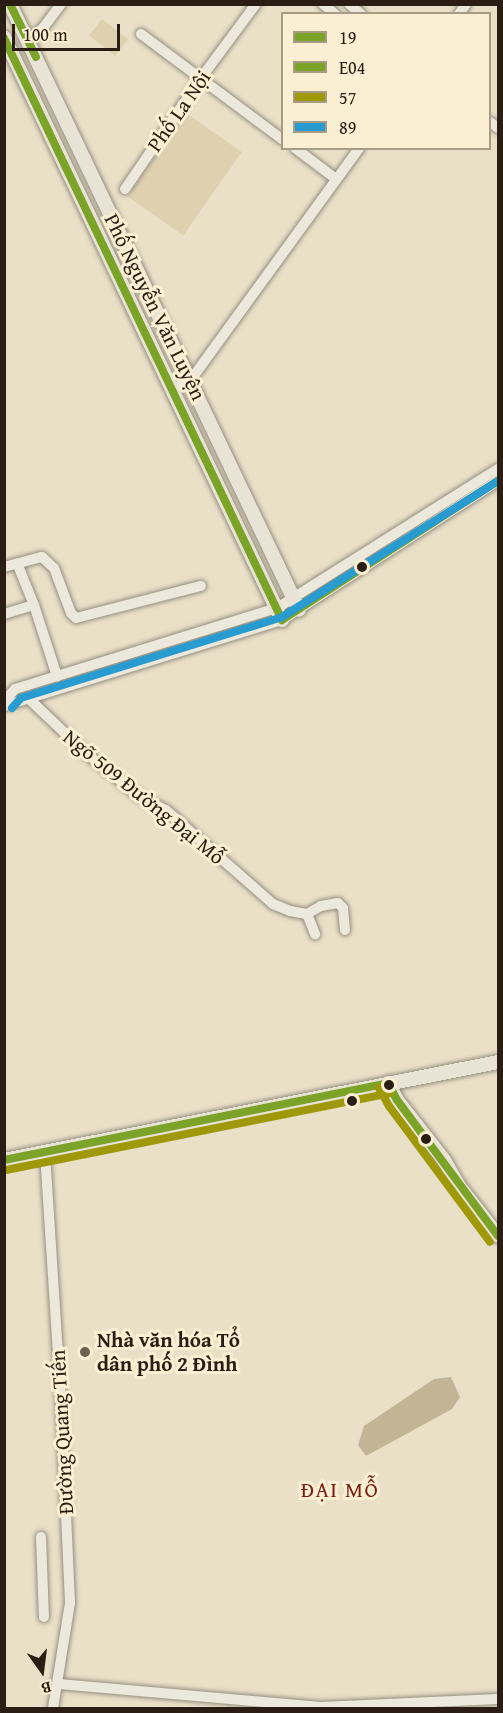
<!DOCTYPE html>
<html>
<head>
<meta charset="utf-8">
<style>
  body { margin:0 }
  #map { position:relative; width:503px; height:1713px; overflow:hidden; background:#e9e0c7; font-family:"Gentium Book Plus",serif }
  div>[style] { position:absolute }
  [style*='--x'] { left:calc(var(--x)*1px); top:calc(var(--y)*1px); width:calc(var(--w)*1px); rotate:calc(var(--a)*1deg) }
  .green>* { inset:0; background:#ddd1b0; transform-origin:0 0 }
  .water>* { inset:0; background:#c2b596 }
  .roads { filter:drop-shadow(0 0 2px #968f81) drop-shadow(0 0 2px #968f81) }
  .minor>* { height:10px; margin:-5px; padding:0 5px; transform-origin:5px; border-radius:5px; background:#ece8db }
  .major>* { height:14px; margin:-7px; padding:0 7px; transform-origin:7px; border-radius:7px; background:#e9e3d5 }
  .bus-1>* { height:8px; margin:-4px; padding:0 4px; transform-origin:4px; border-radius:4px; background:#7aa328 }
  .bus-2>* { height:8px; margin:-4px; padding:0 4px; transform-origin:4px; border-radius:4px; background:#7aa328 }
  .bus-3>* { height:8px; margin:-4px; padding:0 4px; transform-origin:4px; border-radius:4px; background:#9f9909 }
  .bus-4>* { height:8px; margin:-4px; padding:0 4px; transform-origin:4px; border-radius:4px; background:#289bd0 }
  .dots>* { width:16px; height:16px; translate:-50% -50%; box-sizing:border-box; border:3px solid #faefd2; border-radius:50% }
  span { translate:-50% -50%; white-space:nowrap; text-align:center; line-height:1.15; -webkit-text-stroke:6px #faefd2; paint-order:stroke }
  .street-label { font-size:21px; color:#2a1d13 }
  .poi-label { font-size:21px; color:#2a1d13; font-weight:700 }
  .left { translate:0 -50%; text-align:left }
  .neighbourhood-label { font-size:22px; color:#7a1f14; letter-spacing:1.5px }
  .frame { position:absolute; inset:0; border:6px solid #2a1d13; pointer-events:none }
  .legend { position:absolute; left:281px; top:12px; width:210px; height:138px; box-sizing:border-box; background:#faefd2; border:2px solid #a79b86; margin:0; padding:8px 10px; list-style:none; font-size:18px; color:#2a1d13 }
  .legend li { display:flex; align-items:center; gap:12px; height:30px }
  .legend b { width:30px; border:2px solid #a79b86 }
  .north { position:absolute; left:12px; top:1641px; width:60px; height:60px; -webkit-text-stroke:4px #faefd2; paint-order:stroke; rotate:166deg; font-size:16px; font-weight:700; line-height:24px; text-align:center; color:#2a1d13 }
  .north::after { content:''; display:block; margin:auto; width:21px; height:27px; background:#2a1d13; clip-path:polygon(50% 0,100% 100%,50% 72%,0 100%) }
  .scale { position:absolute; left:12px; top:24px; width:108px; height:27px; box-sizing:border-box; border:3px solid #2a1d13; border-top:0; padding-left:8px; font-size:18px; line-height:21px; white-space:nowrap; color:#2a1d13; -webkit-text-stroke:4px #faefd2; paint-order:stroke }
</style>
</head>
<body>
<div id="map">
  <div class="green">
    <div style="left:102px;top:19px;width:33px;height:21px;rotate:38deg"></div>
    <div style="left:186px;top:113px;width:68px;height:102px;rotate:35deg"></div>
  </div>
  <div class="water">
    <div style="clip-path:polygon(451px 1377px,460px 1397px,452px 1409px,366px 1456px,358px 1445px,364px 1426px,434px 1379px)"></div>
  </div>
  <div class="roads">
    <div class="minor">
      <div style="--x:323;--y:4;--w:16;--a:40"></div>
      <div style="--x:349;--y:4;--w:16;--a:40"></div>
      <div style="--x:459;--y:14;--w:12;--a:-55"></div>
      <div style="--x:141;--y:34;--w:176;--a:36.7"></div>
      <div style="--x:29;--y:40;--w:18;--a:-41"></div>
      <div style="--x:43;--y:28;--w:30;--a:-53"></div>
      <div style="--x:490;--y:122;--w:10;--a:37"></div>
      <div style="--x:295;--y:148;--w:51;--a:37.1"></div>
      <div style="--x:125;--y:189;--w:135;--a:-55.6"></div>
      <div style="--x:201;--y:78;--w:92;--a:-53.4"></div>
      <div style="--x:172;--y:389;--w:20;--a:-24"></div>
      <div style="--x:190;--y:381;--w:288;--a:-54"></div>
      <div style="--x:4;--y:567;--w:39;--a:-15"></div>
      <div style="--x:42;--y:557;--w:16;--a:43"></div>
      <div style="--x:54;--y:568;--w:48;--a:69.3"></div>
      <div style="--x:71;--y:613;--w:7;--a:45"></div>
      <div style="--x:76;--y:618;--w:129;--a:-14.4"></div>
      <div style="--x:34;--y:605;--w:75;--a:72.1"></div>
      <div style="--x:4;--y:614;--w:31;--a:-17"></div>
      <div style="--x:34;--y:605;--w:45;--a:-112"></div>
      <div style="--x:28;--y:698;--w:80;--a:43.5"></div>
      <div style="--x:86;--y:753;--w:70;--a:39.2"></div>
      <div style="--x:140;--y:797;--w:29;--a:27"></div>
      <div style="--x:166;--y:810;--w:142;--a:41.3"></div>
      <div style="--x:273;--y:904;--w:18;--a:22"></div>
      <div style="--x:290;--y:911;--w:17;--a:10"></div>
      <div style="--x:307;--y:914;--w:22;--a:68"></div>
      <div style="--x:4;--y:701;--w:16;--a:-47"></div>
      <div style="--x:15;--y:689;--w:274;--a:-17.2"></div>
      <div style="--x:277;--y:608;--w:261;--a:-32.2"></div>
      <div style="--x:4;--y:706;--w:291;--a:-17.2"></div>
      <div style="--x:282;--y:620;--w:257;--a:-32.8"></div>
      <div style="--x:307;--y:914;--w:16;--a:-30"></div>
      <div style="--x:321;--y:906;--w:17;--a:-10"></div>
      <div style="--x:338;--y:903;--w:7;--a:45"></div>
      <div style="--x:343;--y:908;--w:22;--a:85"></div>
      <div style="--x:45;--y:1153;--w:229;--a:86.3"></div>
      <div style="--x:60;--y:1382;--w:221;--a:87.4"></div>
      <div style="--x:70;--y:1603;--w:106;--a:99.2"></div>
      <div style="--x:41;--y:1537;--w:80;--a:87.9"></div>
      <div style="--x:59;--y:1684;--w:263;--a:5"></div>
      <div style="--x:321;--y:1707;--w:177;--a:-2.6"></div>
    </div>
    <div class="major">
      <div style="--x:10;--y:4;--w:671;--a:64.5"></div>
      <div style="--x:4;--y:37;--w:646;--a:64.51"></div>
      <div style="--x:388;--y:1083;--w:19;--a:62"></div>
      <div style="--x:397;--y:1100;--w:76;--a:51.9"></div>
      <div style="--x:444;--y:1160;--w:30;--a:60"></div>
      <div style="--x:459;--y:1186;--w:63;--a:52"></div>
      <div style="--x:4;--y:1160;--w:504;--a:-11.22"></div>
    </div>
  </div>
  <div class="bus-1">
    <div style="--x:10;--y:4;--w:59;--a:63.9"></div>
    <div style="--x:4;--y:38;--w:645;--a:64.47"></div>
    <div style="--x:282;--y:620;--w:257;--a:-32.8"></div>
  </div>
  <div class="bus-2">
    <div style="--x:388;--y:1083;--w:19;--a:62"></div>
    <div style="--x:397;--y:1100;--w:169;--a:53.4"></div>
    <div style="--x:4;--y:1160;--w:392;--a:-11.3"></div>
  </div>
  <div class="bus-3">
    <div style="--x:379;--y:1088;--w:21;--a:61"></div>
    <div style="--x:389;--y:1106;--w:169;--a:53.4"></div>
    <div style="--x:6;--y:1170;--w:392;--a:-11.3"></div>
  </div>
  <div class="bus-4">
    <div style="--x:12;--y:708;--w:13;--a:-48"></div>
    <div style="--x:21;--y:698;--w:273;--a:-17.2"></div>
    <div style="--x:282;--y:617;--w:255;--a:-32.2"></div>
  </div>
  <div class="dots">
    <div style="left:362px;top:567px;background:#2a1d13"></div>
    <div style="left:389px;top:1085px;background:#2a1d13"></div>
    <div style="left:352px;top:1101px;background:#2a1d13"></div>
    <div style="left:426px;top:1139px;background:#2a1d13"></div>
    <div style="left:85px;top:1352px;background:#6d6152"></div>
  </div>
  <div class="street-label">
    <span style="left:179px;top:111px;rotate:-55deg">Phố La Nội</span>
    <span style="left:155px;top:307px;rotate:64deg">Phố Nguyễn Văn Luyện</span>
    <span style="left:144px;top:797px;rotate:39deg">Ngõ 509 Đường Đại Mỗ</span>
    <span style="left:62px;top:1432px;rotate:-93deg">Đường Quang Tiến</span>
  </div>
  <div class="poi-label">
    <span class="left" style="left:97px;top:1352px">Nhà văn hóa Tổ<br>dân phố 2 Đình</span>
  </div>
  <div class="neighbourhood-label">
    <span style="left:340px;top:1490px">ĐẠI MỖ</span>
  </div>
  <div class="frame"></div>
  <ul class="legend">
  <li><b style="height:8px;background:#7aa328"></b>19</li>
  <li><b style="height:8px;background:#7aa328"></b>E04</li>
  <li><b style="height:8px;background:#9f9909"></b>57</li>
  <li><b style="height:8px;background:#289bd0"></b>89</li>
  </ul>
  <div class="north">B</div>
  <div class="scale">100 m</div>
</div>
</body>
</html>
